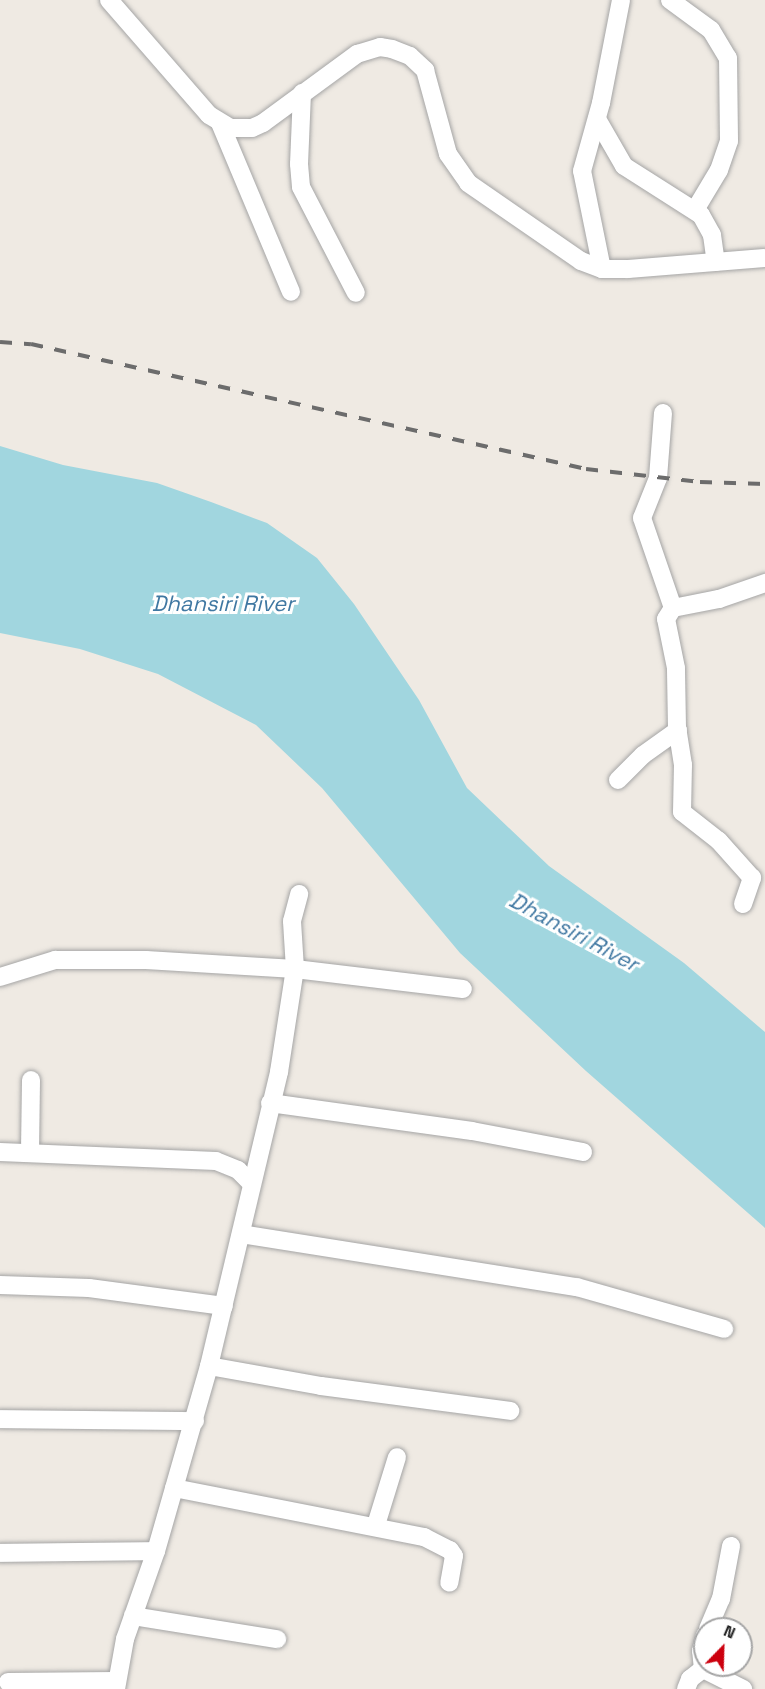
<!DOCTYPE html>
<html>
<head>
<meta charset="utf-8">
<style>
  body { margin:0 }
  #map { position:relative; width:765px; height:1689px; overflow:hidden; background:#efeae3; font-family:"Space Grotesk",sans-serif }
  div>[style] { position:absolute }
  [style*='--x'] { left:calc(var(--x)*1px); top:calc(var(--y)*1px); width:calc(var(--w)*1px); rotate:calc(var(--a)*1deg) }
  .water>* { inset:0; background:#a1d6df }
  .roads { filter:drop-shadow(0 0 2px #a5a5a5) drop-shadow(0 0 2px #a5a5a5) }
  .minor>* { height:18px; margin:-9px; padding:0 9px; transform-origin:9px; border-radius:9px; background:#fff }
  .rail>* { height:4px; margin-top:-2px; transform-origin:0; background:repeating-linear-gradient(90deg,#6c6c6c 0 12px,transparent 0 24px) }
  span { translate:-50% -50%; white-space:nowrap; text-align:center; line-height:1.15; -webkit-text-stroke:6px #fff; paint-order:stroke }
  .water-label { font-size:22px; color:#4078a2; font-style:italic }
  .north { position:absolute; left:693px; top:1617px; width:60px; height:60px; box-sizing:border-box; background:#fff; border:2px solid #a5a5a5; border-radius:50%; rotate:23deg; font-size:16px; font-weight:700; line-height:24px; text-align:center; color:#1e1e1e }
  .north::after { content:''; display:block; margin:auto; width:21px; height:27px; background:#cc000e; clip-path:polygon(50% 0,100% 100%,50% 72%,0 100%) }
</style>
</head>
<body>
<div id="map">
  <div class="water">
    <div style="clip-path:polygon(0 446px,63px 465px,157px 483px,211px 502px,267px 523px,317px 558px,354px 604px,419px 700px,467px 788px,549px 866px,684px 963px,765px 1032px,765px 1228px,586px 1071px,460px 953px,322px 788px,256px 725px,158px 674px,80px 649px,0 633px)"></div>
  </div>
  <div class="roads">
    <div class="minor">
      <div style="--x:109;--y:0;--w:152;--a:49"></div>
      <div style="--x:209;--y:115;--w:26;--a:31"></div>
      <div style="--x:231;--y:128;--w:21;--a:0"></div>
      <div style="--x:252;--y:128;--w:12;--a:-24"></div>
      <div style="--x:263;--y:123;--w:117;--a:-36.3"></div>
      <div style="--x:357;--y:54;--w:24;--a:-17"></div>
      <div style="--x:380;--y:47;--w:12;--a:9"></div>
      <div style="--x:392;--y:49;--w:19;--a:21"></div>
      <div style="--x:410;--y:56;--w:21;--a:43"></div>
      <div style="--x:425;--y:70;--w:87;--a:74.7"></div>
      <div style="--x:448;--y:154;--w:35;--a:55"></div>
      <div style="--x:468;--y:183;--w:137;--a:34.6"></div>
      <div style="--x:581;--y:261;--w:22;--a:21"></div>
      <div style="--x:602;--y:269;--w:26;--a:0"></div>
      <div style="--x:628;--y:269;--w:137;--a:-4.6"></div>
      <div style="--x:670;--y:0;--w:51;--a:36.2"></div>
      <div style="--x:711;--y:30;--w:33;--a:59"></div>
      <div style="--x:728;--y:58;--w:83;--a:89.3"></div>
      <div style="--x:729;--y:141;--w:31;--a:109"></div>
      <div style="--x:719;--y:170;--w:47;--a:121"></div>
      <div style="--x:302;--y:93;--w:71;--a:92.4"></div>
      <div style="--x:299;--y:164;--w:23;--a:85"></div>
      <div style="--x:301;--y:187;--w:119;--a:62.6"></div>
      <div style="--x:597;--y:119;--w:54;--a:60.1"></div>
      <div style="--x:624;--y:166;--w:91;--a:32.5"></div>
      <div style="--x:701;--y:215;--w:23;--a:61"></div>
      <div style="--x:712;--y:235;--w:27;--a:82"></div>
      <div style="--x:220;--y:123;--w:183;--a:67.2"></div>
      <div style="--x:602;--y:269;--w:100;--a:-101.5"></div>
      <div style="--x:582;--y:171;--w:71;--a:-74.4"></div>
      <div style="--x:601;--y:103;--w:105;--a:-79"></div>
      <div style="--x:663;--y:413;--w:65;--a:94.4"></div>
      <div style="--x:658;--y:478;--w:43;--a:111.8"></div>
      <div style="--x:642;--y:518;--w:95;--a:71"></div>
      <div style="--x:618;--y:780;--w:35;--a:-45"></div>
      <div style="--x:643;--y:755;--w:43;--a:-35.5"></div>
      <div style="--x:743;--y:904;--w:28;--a:-71"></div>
      <div style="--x:752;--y:878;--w:50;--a:-131.7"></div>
      <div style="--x:719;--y:841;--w:47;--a:-141.9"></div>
      <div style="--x:682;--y:812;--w:47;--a:-88.8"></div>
      <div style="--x:683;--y:765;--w:37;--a:-99"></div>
      <div style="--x:677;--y:728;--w:60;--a:-91"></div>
      <div style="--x:676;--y:668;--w:50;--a:-101.5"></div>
      <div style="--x:666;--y:619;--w:13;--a:-58"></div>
      <div style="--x:673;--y:608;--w:47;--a:-11.1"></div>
      <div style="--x:719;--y:599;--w:49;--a:-19.2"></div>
      <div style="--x:0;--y:977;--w:58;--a:-17.2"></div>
      <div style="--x:55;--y:960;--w:91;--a:0"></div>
      <div style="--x:146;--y:960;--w:149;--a:3.5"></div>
      <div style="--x:295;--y:969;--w:169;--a:6.8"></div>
      <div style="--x:270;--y:1103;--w:204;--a:7.9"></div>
      <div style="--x:472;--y:1131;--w:113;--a:10.7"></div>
      <div style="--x:0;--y:1152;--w:216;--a:2.4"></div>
      <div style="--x:216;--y:1161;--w:24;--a:22"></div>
      <div style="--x:238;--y:1170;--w:18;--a:45"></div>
      <div style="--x:30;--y:1152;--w:72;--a:-89.2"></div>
      <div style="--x:241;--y:1234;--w:340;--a:9"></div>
      <div style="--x:577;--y:1287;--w:153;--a:15.9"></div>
      <div style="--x:0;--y:1285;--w:89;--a:1.9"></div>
      <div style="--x:89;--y:1288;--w:136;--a:7.6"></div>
      <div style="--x:209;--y:1366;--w:114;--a:10.1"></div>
      <div style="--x:321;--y:1386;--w:191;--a:7.5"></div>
      <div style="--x:0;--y:1419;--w:195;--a:0.6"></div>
      <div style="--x:174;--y:1488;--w:255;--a:11.1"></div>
      <div style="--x:424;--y:1537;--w:29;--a:27"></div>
      <div style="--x:450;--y:1550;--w:7;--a:56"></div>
      <div style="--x:454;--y:1556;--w:27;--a:100"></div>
      <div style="--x:376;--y:1525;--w:71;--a:-72.8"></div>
      <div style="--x:0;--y:1553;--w:156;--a:-0.7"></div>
      <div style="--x:133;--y:1616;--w:146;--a:9.1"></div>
      <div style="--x:708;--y:1629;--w:33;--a:-67"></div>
      <div style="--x:721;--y:1599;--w:54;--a:-79.3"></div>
      <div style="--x:703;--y:1669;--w:18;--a:-96"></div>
      <div style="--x:701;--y:1651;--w:16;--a:-76"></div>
      <div style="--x:8;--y:1682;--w:108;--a:-0.5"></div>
      <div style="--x:116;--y:1689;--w:51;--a:-79.8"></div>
      <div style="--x:125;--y:1639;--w:93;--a:-70.6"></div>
      <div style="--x:156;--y:1551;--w:192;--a:-74"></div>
      <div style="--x:209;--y:1366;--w:302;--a:-76.6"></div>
      <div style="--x:279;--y:1072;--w:104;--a:-81.2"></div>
      <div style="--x:295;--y:969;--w:48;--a:-93.6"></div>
      <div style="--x:292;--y:921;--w:28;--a:-75"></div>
      <div style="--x:686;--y:1689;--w:11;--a:-68"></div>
      <div style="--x:690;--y:1679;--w:16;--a:-38"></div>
      <div style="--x:703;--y:1669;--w:45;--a:26.6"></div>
    </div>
  </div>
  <div class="rail">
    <div style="--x:0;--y:342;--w:31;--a:4"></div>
    <div style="--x:31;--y:344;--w:569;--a:12.69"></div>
    <div style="--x:586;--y:469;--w:115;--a:6.5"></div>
    <div style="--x:700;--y:482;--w:65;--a:1.8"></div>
  </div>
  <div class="water-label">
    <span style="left:223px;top:604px">Dhansiri River</span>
    <span style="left:574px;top:932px;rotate:28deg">Dhansiri River</span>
  </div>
  <div class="north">N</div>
</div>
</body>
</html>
